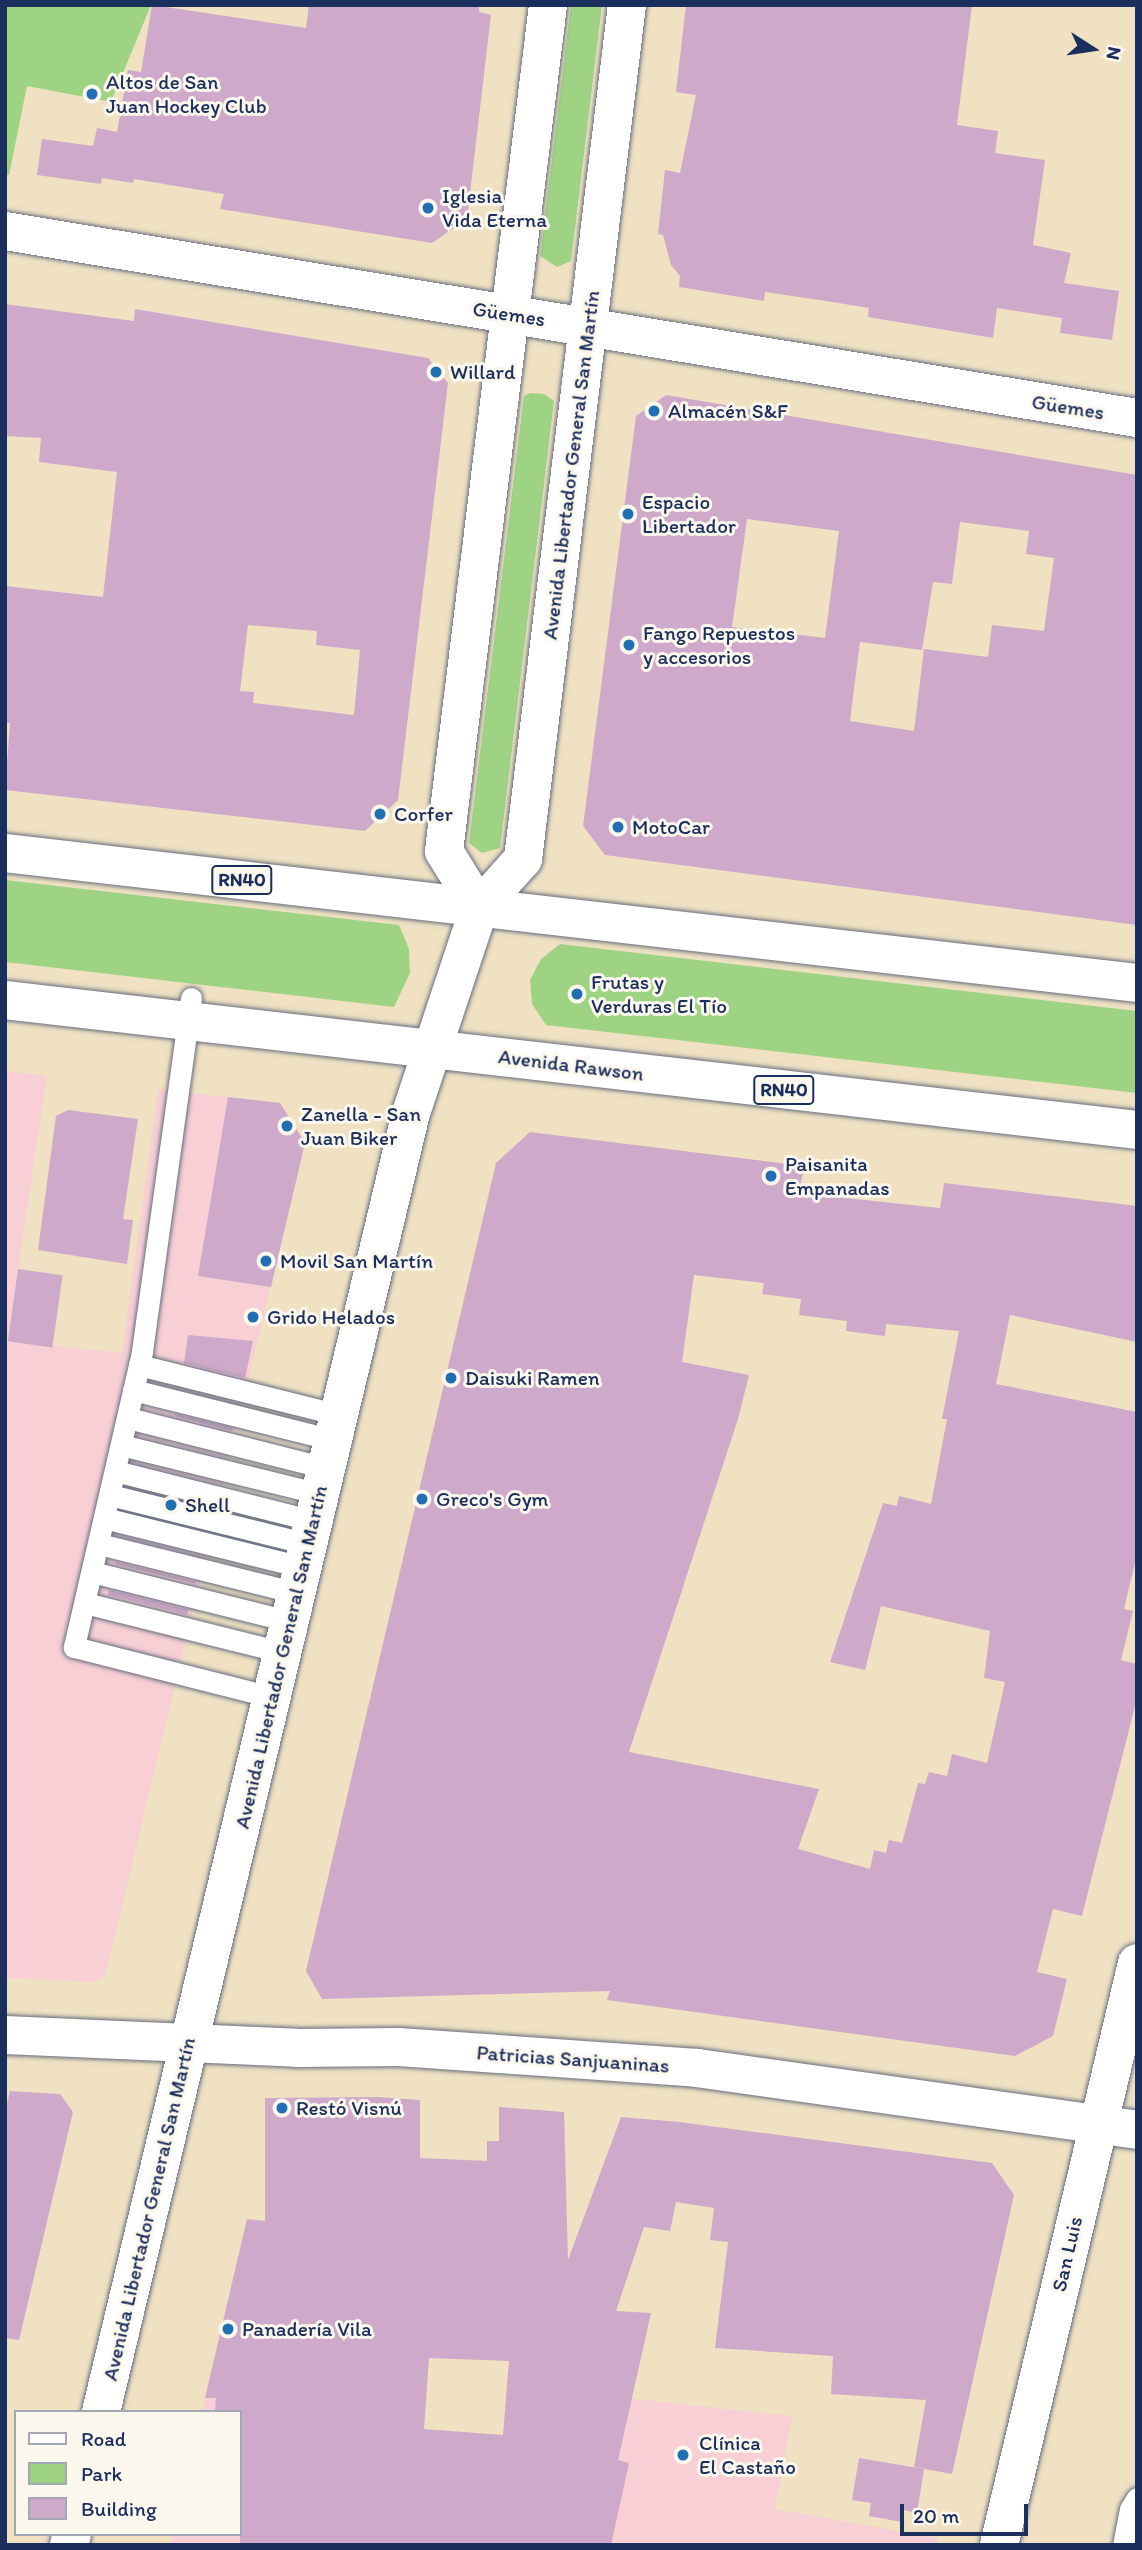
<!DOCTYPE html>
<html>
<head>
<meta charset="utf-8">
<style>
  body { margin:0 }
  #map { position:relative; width:1142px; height:2550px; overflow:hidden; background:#efe1c2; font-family:Itim,sans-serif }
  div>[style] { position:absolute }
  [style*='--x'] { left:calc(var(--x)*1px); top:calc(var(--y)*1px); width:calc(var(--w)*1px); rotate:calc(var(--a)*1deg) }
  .built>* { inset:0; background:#f7cfd4 }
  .green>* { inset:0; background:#9fd384 }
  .building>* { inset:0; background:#cea9c9; transform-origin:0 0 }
  .roads { filter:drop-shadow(0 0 2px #656d81) drop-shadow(0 0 2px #656d81) }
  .service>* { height:21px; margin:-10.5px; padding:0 10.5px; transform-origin:10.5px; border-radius:10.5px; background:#fff }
  .minor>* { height:38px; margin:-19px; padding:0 19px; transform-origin:19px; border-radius:19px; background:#fff }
  .primary>* { height:38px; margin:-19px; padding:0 19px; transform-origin:19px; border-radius:19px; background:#fff }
  .dots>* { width:19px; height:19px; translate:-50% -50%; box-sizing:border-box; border:4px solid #fbf7ec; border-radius:50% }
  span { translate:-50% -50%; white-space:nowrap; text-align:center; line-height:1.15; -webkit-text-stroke:6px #fbf7ec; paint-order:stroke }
  .shield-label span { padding:2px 5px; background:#fbf7ec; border:2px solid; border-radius:5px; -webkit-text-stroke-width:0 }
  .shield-label { font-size:19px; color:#1b2f5e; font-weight:700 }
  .poi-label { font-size:21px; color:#1b2f5e }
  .left { translate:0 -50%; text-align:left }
  .street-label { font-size:21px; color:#1b2f5e }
  .frame { position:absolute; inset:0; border:7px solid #1b2f5e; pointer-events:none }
  .legend { position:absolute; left:14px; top:2410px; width:228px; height:126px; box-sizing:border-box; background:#fbf7ec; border:2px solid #a1a7b3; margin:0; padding:9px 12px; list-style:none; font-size:21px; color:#1b2f5e }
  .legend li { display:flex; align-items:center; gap:14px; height:35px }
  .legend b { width:35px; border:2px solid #a1a7b3 }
  .north { position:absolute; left:1058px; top:14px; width:70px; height:70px; -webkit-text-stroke:5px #fbf7ec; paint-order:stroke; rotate:102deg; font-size:19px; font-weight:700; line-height:28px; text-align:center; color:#1b2f5e }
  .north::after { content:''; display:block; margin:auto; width:24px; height:32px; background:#1b2f5e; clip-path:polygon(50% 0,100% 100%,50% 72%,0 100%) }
  .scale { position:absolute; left:900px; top:2504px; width:128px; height:32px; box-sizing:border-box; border:4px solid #1b2f5e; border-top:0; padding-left:9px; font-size:21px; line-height:24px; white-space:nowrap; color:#1b2f5e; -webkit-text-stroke:5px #fbf7ec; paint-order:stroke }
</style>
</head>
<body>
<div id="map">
  <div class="built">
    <div style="clip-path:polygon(5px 1071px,47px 1076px,7px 1341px,122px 1353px,158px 1089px,280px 1103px,305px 1143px,106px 1973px,96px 1982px,5px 1978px)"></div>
    <div style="clip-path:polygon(212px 2368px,368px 2378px,444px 2468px,596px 2395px,792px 2416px,775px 2509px,938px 2538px,937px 2545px,170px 2545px,173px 2534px,240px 2534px,240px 2412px,202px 2412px)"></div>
  </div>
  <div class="green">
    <div style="clip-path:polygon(5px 5px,151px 5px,111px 102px,27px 86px,9px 175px,5px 175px)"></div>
    <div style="clip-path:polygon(571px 5px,602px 5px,571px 261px,557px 267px,540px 256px)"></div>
    <div style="clip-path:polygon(530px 393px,544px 394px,554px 401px,500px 848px,482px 853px,469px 843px,524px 396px)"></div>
    <div style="clip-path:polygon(5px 880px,399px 925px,409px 949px,410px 973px,394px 1007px,5px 962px)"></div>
    <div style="clip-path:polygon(560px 944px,1137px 1011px,1137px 1093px,546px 1025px,532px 1004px,530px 980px,541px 959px)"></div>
  </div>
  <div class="building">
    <div style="clip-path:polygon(152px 5px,306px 28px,309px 5px,479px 5px,479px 12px,491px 15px,467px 219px,432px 243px,220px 209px,224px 194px,134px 179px,133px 183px,102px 178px,101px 184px,37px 175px,42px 139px,93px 146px,97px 128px,117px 132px,128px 70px,141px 72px)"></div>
    <div style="clip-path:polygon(686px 5px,972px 5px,957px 125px,998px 131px,995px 153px,1045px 160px,1033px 245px,1071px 253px,1064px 283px,1119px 291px,1112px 340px,1060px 333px,1062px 318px,997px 308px,993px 338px,868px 317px,869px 308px,826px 301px,765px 292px,764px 301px,679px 287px,680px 276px,671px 265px,663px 235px,658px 234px,665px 170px,680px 173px,696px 95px,676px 92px)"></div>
    <div style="clip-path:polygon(evenodd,5px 304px,134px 321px,135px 309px,428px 358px,448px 383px,398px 800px,365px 831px,5px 790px,10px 723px,5px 723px,5px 586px,103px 597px,117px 472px,39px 462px,41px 438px,5px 436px,5px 304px,248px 625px,317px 631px,316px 645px,360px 650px,354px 715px,253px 703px,254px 692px,240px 691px,248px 625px)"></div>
    <div style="clip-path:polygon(evenodd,666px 395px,1137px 475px,1137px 925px,605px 855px,583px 826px,636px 416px,666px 395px,747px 519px,839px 531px,825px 638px,732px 627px,747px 519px,666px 395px,960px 522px,1029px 531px,1026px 554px,1054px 558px,1044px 631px,992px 625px,988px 657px,924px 649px,914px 731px,850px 721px,860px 642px,922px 650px,933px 582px,952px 584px,960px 522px)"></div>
    <div style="clip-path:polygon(228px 1097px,280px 1103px,305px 1143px,271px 1287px,198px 1276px)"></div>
    <div style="clip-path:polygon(68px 1110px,138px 1119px,123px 1219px,133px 1220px,127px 1264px,38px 1250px,56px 1116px)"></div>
    <div style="clip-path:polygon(evenodd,530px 1132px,805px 1166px,798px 1193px,940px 1208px,944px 1183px,1137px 1206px,1137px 1342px,1010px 1315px,996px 1384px,1137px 1412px,1137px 1554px,1124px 1609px,1133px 1611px,1121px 1660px,1137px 1664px,1137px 1698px,1082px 1916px,1053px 1909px,1037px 1972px,1067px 1979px,1053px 2036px,1015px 2056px,607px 2000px,610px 1991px,322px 1999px,306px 1971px,496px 1163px,530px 1132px,694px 1275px,764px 1283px,762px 1294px,801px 1299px,799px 1315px,847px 1321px,846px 1331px,885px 1336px,886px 1324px,959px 1331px,942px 1419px,947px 1419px,931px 1504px,899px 1496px,897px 1506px,883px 1503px,830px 1662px,865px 1670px,881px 1606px,990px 1631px,984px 1678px,1005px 1682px,987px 1763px,952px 1754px,947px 1776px,929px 1772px,925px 1784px,918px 1783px,902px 1843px,889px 1840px,886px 1853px,874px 1850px,870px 1869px,798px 1849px,819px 1789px,629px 1752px,738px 1419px,749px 1375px,682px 1362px,694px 1275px)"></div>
    <div style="left:18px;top:1269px;width:45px;height:73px;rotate:8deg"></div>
    <div style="clip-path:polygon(188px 1335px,253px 1341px,245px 1378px,184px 1363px)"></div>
    <div style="clip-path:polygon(175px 1414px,233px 1428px,232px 1431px,175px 1416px)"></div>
    <div style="left:116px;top:1562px;width:82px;height:2px;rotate:14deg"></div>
    <div style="left:109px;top:1590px;width:82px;height:5px;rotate:14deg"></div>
    <div style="clip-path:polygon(10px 2091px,60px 2094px,73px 2112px,19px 2340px,5px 2338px,5px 2113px)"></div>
    <div style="clip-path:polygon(evenodd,377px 2097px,420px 2100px,420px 2158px,487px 2161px,487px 2141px,499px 2141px,499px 2107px,564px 2112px,568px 2260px,621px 2117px,679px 2122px,992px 2163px,1014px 2195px,952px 2474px,914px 2467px,926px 2400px,831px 2394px,833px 2356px,715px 2348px,728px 2242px,710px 2240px,714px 2208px,676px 2202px,670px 2231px,644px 2227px,616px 2311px,651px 2313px,618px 2460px,629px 2463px,611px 2545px,240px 2545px,240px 2412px,215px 2412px,216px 2398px,205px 2398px,247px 2219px,265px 2221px,265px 2098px,377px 2097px,429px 2358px,509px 2361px,503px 2435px,424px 2429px,429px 2358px)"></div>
    <div style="clip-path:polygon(859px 2458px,924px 2469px,917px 2513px,903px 2510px,902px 2522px,869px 2516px,871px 2503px,852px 2500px)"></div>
  </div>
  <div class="roads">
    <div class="service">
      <div style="--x:191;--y:998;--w:357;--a:97.9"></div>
      <div style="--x:142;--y:1352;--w:303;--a:103"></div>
      <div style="--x:74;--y:1647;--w:204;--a:14.2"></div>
      <div style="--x:139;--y:1365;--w:206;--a:14"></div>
      <div style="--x:133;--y:1390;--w:206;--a:14"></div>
      <div style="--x:128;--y:1418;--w:204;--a:14.2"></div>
      <div style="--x:121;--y:1445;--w:205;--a:13.8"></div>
      <div style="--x:115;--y:1471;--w:205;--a:14.1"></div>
      <div style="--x:110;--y:1495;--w:204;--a:13.9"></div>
      <div style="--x:104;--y:1518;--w:204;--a:13.9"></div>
      <div style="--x:99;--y:1544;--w:204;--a:13.9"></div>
      <div style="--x:92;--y:1572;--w:203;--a:14"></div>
      <div style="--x:85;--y:1603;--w:203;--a:14"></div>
      <div style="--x:1123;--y:2545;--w:37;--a:-79"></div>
      <div style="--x:1130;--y:2509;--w:13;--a:-58"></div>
    </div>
    <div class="minor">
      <div style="--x:5;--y:231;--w:1147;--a:9.38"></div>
      <div style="--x:5;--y:2035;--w:292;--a:2.5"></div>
      <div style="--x:297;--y:2048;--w:102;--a:-0.6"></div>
      <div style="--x:399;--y:2047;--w:299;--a:4"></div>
      <div style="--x:697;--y:2068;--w:444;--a:8"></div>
      <div style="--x:999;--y:2545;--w:598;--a:-76.66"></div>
    </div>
    <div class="primary">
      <div style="--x:5;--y:853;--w:1139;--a:6.55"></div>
      <div style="--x:479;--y:908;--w:67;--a:-121.6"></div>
      <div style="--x:444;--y:851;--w:852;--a:-82.99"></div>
      <div style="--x:5;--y:1000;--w:1139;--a:6.55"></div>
      <div style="--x:101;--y:2412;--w:1335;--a:-76.58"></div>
      <div style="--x:411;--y:1113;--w:216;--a:-71.6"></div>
      <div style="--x:479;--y:908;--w:66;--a:-48.1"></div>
      <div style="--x:523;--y:859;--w:860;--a:-83.06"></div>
      <div style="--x:69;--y:2545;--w:11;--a:-75"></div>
    </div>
  </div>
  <div class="dots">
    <div style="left:92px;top:94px;background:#1f6fb2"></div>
    <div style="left:428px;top:208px;background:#1f6fb2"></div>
    <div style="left:436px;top:372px;background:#1f6fb2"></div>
    <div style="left:654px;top:411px;background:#1f6fb2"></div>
    <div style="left:628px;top:514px;background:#1f6fb2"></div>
    <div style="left:629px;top:645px;background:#1f6fb2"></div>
    <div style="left:380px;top:814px;background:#1f6fb2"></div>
    <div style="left:618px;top:827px;background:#1f6fb2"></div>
    <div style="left:577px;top:994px;background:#1f6fb2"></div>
    <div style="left:287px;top:1126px;background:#1f6fb2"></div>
    <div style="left:771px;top:1176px;background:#1f6fb2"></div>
    <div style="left:266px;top:1261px;background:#1f6fb2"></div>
    <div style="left:253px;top:1317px;background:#1f6fb2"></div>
    <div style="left:451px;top:1378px;background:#1f6fb2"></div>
    <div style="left:422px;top:1499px;background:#1f6fb2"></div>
    <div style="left:171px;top:1505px;background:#1f6fb2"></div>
    <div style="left:282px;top:2108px;background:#1f6fb2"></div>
    <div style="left:228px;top:2329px;background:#1f6fb2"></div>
    <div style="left:683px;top:2455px;background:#1f6fb2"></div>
  </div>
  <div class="shield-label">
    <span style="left:242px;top:880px">RN40</span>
    <span style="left:784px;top:1090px">RN40</span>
  </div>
  <div class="poi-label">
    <span class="left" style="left:106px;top:94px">Altos de San<br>Juan Hockey Club</span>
    <span class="left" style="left:442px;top:208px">Iglesia<br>Vida Eterna</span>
    <span class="left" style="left:450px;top:372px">Willard</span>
    <span class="left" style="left:668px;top:411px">Almacén S&amp;F</span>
    <span class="left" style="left:642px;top:514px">Espacio<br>Libertador</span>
    <span class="left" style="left:643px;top:645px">Fango Repuestos<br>y accesorios</span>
    <span class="left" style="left:394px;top:814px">Corfer</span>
    <span class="left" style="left:632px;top:827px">MotoCar</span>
    <span class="left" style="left:591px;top:994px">Frutas y<br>Verduras El Tío</span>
    <span class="left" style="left:301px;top:1126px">Zanella - San<br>Juan Biker</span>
    <span class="left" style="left:785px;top:1176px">Paisanita<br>Empanadas</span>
    <span class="left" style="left:280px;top:1261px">Movil San Martín</span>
    <span class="left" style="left:267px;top:1317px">Grido Helados</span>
    <span class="left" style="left:465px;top:1378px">Daisuki Ramen</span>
    <span class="left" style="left:436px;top:1499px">Greco's Gym</span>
    <span class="left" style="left:185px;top:1505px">Shell</span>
    <span class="left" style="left:296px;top:2108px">Restó Visnú</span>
    <span class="left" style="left:242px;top:2329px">Panadería Vila</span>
    <span class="left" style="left:699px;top:2455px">Clínica<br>El Castaño</span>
  </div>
  <div class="street-label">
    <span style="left:509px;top:314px;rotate:9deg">Güemes</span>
    <span style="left:1068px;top:407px;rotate:9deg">Güemes</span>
    <span style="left:571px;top:465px;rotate:-83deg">Avenida Libertador General San Martín</span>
    <span style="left:571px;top:1065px;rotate:7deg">Avenida Rawson</span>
    <span style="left:281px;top:1657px;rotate:-77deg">Avenida Libertador General San Martín</span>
    <span style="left:573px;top:2059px;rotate:4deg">Patricias Sanjuaninas</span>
    <span style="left:149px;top:2209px;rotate:-77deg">Avenida Libertador General San Martín</span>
    <span style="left:1067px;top:2254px;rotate:-77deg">San Luis</span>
  </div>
  <div class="frame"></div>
  <ul class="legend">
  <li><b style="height:9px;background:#fff"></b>Road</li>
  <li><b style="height:19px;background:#9fd384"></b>Park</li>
  <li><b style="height:19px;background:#cea9c9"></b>Building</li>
  </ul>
  <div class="north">N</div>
  <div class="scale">20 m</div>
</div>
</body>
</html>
